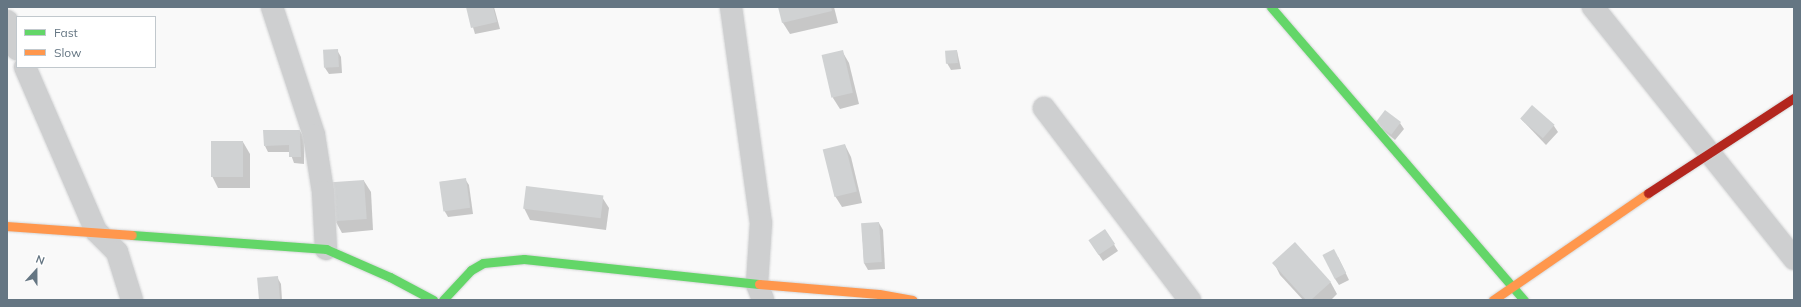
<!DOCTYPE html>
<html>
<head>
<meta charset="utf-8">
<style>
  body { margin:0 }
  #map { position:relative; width:1801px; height:307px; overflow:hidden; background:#f9f9f9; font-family:Mulish,sans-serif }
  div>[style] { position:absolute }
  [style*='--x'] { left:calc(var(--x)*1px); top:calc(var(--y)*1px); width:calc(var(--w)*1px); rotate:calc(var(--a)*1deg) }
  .shadow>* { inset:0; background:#0003 }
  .building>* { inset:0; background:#d0d2d3; transform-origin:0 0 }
  .roads { filter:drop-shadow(0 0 1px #d5d6d7) drop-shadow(0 0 1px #d5d6d7) }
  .street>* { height:22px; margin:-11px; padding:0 11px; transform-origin:11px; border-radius:11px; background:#cecfd0 }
  .fast>* { height:9px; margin:-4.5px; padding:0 4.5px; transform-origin:4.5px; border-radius:4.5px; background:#63d668 }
  .slow>* { height:9px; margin:-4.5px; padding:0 4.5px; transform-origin:4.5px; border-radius:4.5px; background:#ff974d }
  .jam>* { height:9px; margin:-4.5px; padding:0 4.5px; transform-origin:4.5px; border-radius:4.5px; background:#b3261e }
  span { translate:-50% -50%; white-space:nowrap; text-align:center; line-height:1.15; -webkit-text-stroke:4px #fff; paint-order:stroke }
  .frame { position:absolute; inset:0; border:8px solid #657683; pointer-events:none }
  .legend { position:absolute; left:16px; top:16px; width:140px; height:52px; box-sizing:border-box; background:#fff; border:1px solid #c1c8cd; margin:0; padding:5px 7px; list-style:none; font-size:12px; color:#657683 }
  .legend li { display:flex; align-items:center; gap:8px; height:20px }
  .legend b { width:20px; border:1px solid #c1c8cd }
  .north { position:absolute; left:16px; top:251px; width:40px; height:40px; -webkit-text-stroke:3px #fff; paint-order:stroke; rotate:21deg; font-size:11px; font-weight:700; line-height:16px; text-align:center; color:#657683 }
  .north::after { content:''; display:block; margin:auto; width:14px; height:18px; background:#657683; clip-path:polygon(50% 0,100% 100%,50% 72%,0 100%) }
</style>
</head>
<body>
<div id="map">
  <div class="shadow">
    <div style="clip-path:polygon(467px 7px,494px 7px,500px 29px,475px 34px)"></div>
    <div style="clip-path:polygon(779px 7px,834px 7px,838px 23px,790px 34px,783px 23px)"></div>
    <div style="clip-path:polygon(337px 50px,341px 57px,342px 73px,329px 74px,325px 68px)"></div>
    <div style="clip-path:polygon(842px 51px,849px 63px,859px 104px,840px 109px,833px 98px)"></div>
    <div style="clip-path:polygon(957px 51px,961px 69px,951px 70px,947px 63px)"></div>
    <div style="clip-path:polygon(1521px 119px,1554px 126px,1558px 132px,1546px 145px)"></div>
    <div style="clip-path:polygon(1400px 123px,1404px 129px,1395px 140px,1380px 128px)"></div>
    <div style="clip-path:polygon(300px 131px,304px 137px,304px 164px,294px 163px,290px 152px,268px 152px,265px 146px)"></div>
    <div style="clip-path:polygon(243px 142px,250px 154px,250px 188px,218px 188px,212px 176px)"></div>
    <div style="clip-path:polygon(845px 145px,851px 157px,862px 203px,842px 207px,835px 196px,824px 150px)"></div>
    <div style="clip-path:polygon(465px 179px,469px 185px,473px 214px,448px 217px,444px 210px,440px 182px)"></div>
    <div style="clip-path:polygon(364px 181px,371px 192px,373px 230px,342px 233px,336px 222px)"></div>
    <div style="clip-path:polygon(602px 197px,609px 208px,606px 230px,530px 220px,524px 208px)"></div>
    <div style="clip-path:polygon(879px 223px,883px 230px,885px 269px,868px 270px,864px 263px,862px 225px)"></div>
    <div style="clip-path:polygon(1105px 230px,1118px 251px,1103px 261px,1093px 246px)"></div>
    <div style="clip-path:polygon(1295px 244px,1331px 283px,1337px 294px,1331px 300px,1303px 300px,1280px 275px,1274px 263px)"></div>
    <div style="clip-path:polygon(1338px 257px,1349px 280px,1339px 285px,1335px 279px)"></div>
    <div style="clip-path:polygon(277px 277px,281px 284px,282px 300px,260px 300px)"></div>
  </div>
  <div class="building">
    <div style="clip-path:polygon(466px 7px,493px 7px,497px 22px,471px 28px)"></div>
    <div style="clip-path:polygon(778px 7px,831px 7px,832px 11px,782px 23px)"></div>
    <div style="left:338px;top:49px;width:18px;height:15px;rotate:87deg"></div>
    <div style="left:843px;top:50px;width:44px;height:22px;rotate:77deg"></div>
    <div style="left:957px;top:50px;width:13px;height:12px;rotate:86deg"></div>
    <div style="left:1532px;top:105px;width:30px;height:18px;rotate:41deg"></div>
    <div style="left:1385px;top:110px;width:20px;height:16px;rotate:37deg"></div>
    <div style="clip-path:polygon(263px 130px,300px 130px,301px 157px,289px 157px,289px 145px,264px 146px)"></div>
    <div style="left:211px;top:141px;width:32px;height:36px"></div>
    <div style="left:845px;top:144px;width:49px;height:23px;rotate:76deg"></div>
    <div style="left:466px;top:178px;width:30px;height:27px;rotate:82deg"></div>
    <div style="left:364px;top:180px;width:39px;height:33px;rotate:86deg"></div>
    <div style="left:526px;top:186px;width:78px;height:23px;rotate:7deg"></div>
    <div style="left:879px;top:222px;width:40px;height:18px;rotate:86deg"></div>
    <div style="left:1105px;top:229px;width:18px;height:20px;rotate:56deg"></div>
    <div style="clip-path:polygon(1295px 242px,1331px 282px,1311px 300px,1306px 300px,1272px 263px)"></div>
    <div style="left:1334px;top:249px;width:27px;height:13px;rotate:63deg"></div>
    <div style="left:278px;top:276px;width:24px;height:21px;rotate:85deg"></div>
  </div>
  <div class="roads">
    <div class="street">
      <div style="--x:272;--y:7;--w:135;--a:71.8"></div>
      <div style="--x:314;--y:135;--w:58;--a:81"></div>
      <div style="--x:323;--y:192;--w:57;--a:87"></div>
      <div style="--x:731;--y:7;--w:218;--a:82.1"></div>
      <div style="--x:761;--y:223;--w:61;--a:93.8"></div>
      <div style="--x:757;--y:284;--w:17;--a:69"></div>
      <div style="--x:1593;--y:7;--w:322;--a:51.4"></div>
      <div style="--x:7;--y:21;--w:30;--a:70"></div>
      <div style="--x:25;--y:67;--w:179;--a:66.6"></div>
      <div style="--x:96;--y:231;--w:30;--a:45"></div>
      <div style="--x:117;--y:252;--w:50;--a:72.6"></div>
      <div style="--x:1044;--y:108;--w:241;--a:52.8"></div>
    </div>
    <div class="fast">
      <div style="--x:1271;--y:7;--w:387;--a:49.2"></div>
      <div style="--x:132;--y:235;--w:195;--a:4.1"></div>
      <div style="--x:326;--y:249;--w:70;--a:23.6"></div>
      <div style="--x:390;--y:277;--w:49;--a:28.1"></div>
      <div style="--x:443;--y:300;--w:41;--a:-47"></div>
      <div style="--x:471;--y:270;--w:14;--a:-30"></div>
      <div style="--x:483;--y:263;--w:41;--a:-5.6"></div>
      <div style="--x:524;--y:259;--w:236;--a:6.1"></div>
    </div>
    <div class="slow">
      <div style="--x:7;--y:226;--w:125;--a:4.1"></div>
      <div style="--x:759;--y:284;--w:120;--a:4.8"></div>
      <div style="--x:879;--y:294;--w:34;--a:10"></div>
      <div style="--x:1493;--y:300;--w:188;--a:-34.6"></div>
    </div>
    <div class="jam">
      <div style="--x:1648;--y:193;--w:174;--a:-33.1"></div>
    </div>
  </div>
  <div class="frame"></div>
  <ul class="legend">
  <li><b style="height:5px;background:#63d668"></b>Fast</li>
  <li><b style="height:5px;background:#ff974d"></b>Slow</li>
  </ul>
  <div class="north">N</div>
</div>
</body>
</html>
